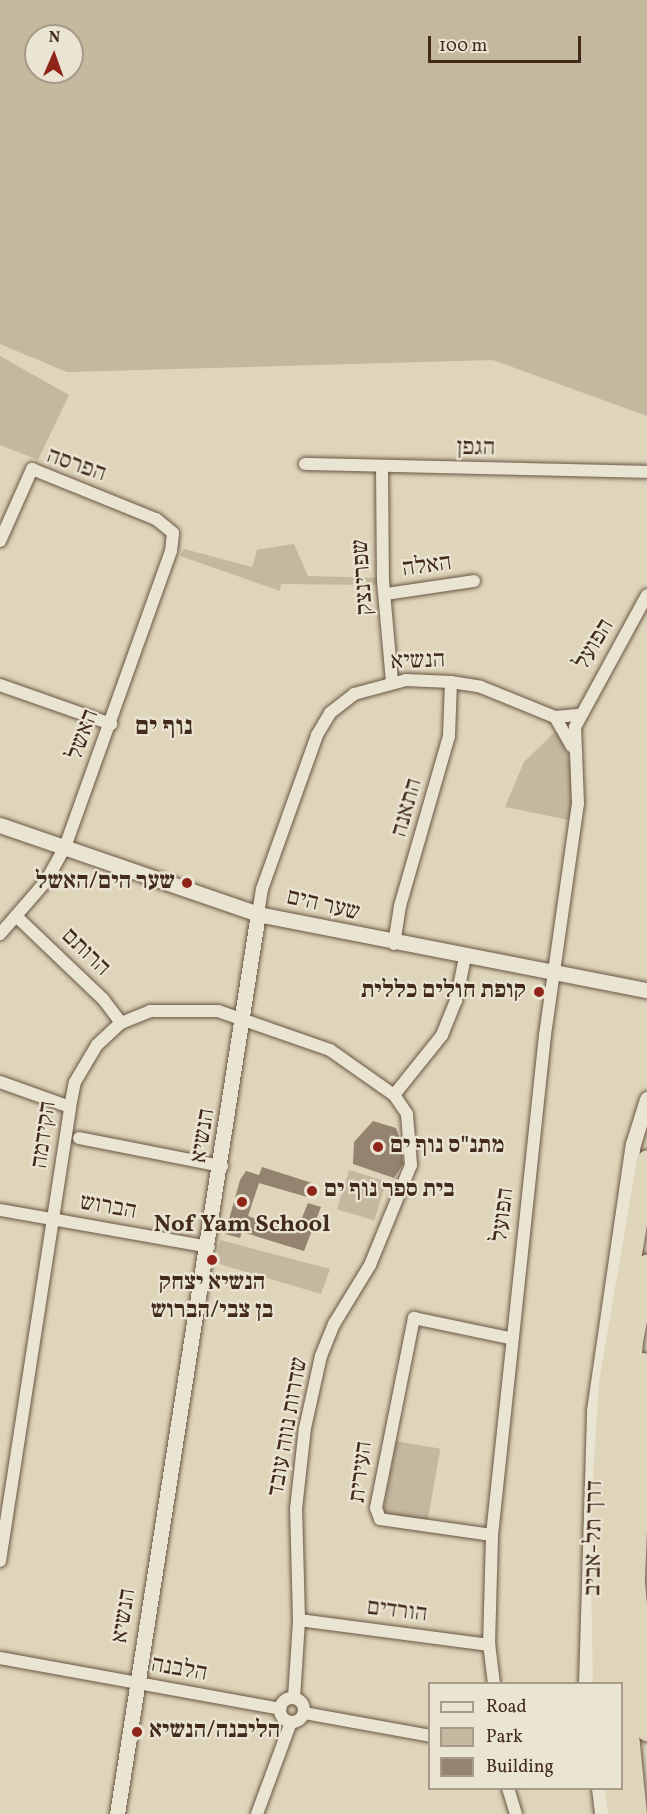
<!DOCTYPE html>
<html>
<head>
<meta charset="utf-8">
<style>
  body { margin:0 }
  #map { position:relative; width:647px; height:1814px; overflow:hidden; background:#ded5ba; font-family:Vollkorn,"Frank Ruhl Libre",serif }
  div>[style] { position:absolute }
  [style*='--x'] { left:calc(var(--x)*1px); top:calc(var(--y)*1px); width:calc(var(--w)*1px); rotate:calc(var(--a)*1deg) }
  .green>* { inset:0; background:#c4b89f; transform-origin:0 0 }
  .building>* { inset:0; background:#94836e }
  .roads { filter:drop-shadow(0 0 2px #6a5643) drop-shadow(0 0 2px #6a5643) }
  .minor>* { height:12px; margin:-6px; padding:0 6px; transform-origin:6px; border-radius:6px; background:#eae4d2 }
  .minor>.ring { margin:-6px; padding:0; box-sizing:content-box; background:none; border:12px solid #eae4d2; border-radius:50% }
  .tertiary>* { height:15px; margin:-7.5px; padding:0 7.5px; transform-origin:7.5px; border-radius:7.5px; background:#eae4d2 }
  .motorway>* { height:21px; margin:-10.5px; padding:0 10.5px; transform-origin:10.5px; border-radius:10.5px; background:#ded5ba }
  .dots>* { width:16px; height:16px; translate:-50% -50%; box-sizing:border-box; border:3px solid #eae4d2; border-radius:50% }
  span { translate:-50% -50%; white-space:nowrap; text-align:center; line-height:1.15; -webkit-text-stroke:4.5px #eae4d2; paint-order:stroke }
  .street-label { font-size:24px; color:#432b1b }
  .poi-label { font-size:24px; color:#432b1b; font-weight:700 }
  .right { translate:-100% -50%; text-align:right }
  .left { translate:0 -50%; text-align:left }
  .neighbourhood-label { font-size:26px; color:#432b1b; font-weight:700 }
  .legend { position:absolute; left:428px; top:1682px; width:195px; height:108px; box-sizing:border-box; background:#eae4d2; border:2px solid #a79a89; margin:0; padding:8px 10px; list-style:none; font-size:18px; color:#432b1b }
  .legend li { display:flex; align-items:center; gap:12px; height:30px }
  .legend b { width:30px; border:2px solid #a79a89 }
  .north { position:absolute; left:24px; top:24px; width:60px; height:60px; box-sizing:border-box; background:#eae4d2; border:2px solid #a79a89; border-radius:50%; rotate:2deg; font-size:16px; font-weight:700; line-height:24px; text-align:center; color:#432b1b }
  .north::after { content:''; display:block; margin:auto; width:21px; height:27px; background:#8f2418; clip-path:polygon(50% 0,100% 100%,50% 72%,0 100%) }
  .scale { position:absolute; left:428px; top:36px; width:153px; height:27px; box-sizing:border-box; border:3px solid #432b1b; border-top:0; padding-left:8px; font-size:18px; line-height:21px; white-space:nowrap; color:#432b1b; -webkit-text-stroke:4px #eae4d2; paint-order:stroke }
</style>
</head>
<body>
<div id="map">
  <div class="green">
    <div style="clip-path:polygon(evenodd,0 0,647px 0,647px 416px,493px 360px,67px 372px,0 344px,0 0,36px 36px,72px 36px,72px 72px,36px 72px,36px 36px)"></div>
    <div style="clip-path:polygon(0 356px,69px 395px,38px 460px,0 445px)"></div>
    <div style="clip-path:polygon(294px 544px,308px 576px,378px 578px,378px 585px,281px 584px,280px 591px,180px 556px,184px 549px,252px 567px,257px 550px)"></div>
    <div style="clip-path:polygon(559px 728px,575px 776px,573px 821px,505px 807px,524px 762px)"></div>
    <div style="left:349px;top:1170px;width:39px;height:41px;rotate:17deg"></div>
    <div style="clip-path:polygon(220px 1240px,330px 1269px,321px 1294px,216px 1263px)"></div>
    <div style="left:396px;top:1441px;width:45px;height:73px;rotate:10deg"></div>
  </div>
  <div class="building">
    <div style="clip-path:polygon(373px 1121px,396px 1128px,401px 1142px,403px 1164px,394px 1178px,353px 1164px,354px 1142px)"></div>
    <div style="clip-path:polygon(262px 1167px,312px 1183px,307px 1197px,259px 1183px,248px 1216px,296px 1232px,308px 1203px,321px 1207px,304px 1251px,242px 1232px,240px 1238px,225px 1234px,240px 1180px,246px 1171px,259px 1175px)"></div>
  </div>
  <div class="roads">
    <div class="minor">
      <div style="--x:305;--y:464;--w:342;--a:1.3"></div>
      <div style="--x:382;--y:469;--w:112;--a:89.5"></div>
      <div style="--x:383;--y:581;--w:101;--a:84.9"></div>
      <div style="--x:0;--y:541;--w:79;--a:-66"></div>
      <div style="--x:32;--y:469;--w:134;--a:22"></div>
      <div style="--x:156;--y:519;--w:22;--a:39"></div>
      <div style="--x:173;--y:533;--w:18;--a:96"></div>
      <div style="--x:171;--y:551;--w:314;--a:109.7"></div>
      <div style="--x:65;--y:847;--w:38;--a:119"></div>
      <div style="--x:47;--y:880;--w:72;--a:131"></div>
      <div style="--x:386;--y:594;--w:89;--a:-8.4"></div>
      <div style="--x:0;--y:685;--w:118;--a:19.4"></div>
      <div style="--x:555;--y:717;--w:34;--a:60"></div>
      <div style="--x:258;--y:914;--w:25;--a:-81"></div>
      <div style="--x:262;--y:889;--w:164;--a:-70.3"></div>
      <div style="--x:317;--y:735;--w:26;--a:-59"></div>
      <div style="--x:330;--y:713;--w:31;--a:-38"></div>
      <div style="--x:354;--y:694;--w:54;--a:-15.1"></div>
      <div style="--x:406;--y:680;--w:45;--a:2.5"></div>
      <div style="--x:451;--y:682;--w:30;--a:9"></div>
      <div style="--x:481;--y:687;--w:80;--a:22.1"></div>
      <div style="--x:555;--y:717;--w:23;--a:-5"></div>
      <div style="--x:16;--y:916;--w:120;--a:43.7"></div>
      <div style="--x:103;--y:999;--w:30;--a:53"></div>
      <div style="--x:394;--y:944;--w:38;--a:-81"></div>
      <div style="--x:400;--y:906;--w:177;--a:-73.9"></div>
      <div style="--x:449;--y:736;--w:54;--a:-87.9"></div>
      <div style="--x:0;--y:1082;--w:74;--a:19.7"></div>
      <div style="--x:79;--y:1138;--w:146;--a:11.1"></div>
      <div style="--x:0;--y:1210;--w:212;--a:10"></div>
      <div style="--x:492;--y:1535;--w:113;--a:-171.9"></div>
      <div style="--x:380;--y:1519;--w:12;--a:-110"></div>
      <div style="--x:376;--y:1508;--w:194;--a:-78.7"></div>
      <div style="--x:414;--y:1318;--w:98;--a:11.8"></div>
      <div style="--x:0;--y:1561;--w:459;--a:-81.2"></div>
      <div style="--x:70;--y:1107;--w:25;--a:-79"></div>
      <div style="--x:75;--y:1082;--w:43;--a:-59.3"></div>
      <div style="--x:97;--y:1045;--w:33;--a:-43"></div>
      <div style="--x:121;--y:1023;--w:31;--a:-22"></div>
      <div style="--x:150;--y:1011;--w:68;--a:0"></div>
      <div style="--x:218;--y:1011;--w:119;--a:19.2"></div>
      <div style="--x:330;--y:1050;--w:78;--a:35.1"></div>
      <div style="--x:299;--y:1620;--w:192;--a:7.5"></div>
      <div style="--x:0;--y:1658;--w:285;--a:10.3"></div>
      <div style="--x:494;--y:1684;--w:39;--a:-97"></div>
      <div style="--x:489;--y:1645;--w:110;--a:-88.4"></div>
      <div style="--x:492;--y:1535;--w:503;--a:-83.95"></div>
      <div style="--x:545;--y:1035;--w:233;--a:-81.9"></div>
      <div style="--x:578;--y:804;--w:77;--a:-92.2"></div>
      <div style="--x:575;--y:727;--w:150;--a:-61.4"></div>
      <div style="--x:294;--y:1698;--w:78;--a:-86.3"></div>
      <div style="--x:299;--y:1620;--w:111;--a:-91.5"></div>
      <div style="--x:296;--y:1509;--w:81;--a:-83.7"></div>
      <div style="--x:305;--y:1428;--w:74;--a:-77.5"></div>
      <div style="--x:321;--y:1356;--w:35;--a:-68"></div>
      <div style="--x:334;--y:1324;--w:69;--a:-58.6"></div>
      <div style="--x:370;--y:1265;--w:108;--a:-67.7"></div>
      <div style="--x:411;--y:1165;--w:51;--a:-94.5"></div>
      <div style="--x:407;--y:1114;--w:23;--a:-124"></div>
      <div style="--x:394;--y:1095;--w:77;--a:-51.3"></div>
      <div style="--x:442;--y:1035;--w:37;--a:-68"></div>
      <div style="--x:456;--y:1001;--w:45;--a:-78.4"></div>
      <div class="ring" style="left:280px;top:1698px;width:12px;height:12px"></div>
      <div style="--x:304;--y:1713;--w:128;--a:10.3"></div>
      <div style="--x:508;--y:1788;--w:27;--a:73"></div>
      <div style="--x:257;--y:1814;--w:98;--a:-69.7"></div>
    </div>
    <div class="tertiary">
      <div style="--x:0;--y:825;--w:273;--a:19"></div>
      <div style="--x:258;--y:914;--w:396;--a:11.1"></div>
      <div style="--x:586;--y:1684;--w:274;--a:-88.3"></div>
      <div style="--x:594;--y:1410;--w:269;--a:-81.7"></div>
      <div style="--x:633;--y:1144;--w:47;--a:-72.7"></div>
      <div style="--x:599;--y:1788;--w:26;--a:83"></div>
      <div style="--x:117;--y:1814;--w:911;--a:-81.1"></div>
    </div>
    <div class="motorway">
      <div style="--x:643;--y:1363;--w:219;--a:92.4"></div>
      <div style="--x:634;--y:1582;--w:149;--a:85"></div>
      <div style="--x:603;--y:1684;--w:159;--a:-91.1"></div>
      <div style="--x:600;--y:1525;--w:143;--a:-86.4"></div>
      <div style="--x:609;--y:1382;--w:225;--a:-80.3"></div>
      <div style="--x:615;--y:1788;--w:26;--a:83"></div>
      <div style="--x:636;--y:1814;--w:151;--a:-95.7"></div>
      <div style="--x:621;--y:1664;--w:168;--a:-90.3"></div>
      <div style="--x:620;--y:1496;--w:155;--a:-85.6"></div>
      <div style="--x:632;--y:1341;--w:78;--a:-79"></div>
    </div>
  </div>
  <div class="dots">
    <div style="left:187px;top:883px;background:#8f2418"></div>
    <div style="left:539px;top:992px;background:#8f2418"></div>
    <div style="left:378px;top:1147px;background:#8f2418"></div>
    <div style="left:312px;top:1191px;background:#8f2418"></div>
    <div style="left:242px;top:1202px;background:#8f2418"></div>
    <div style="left:212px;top:1260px;background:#8f2418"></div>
    <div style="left:137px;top:1732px;background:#8f2418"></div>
  </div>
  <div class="street-label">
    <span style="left:476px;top:449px;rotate:1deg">הגפן</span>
    <span style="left:76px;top:466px;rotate:19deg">הפרסה</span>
    <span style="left:427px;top:567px;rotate:-8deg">האלה</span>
    <span style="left:364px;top:577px;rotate:-94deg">שפרינצק</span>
    <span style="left:595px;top:645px;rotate:-59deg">הפועל</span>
    <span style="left:418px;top:662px;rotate:-2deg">הנשיא</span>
    <span style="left:84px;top:735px;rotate:-70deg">האשל</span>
    <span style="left:408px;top:808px;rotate:-74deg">התאנה</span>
    <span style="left:323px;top:906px;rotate:13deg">שער הים</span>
    <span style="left:85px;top:953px;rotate:44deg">הרותם</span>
    <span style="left:45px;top:1135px;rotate:-82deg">הקידמה</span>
    <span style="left:204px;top:1136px;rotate:-81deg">הנשיא</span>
    <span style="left:108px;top:1208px;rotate:10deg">הברוש</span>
    <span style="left:504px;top:1215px;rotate:-83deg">הפועל</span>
    <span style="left:289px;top:1427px;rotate:-80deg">שדרות נווה עובד</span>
    <span style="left:362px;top:1472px;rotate:-83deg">העירית</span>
    <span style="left:595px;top:1538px;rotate:-89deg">דרך תל-אביב</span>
    <span style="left:397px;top:1612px;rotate:7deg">הורדים</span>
    <span style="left:125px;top:1616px;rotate:-81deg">הנשיא</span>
    <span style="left:179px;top:1670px;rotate:10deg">הלבנה</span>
  </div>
  <div class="poi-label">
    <span class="right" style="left:175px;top:883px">שער הים/האשל</span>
    <span class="right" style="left:526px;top:992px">קופת חולים כללית</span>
    <span class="left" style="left:390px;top:1147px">מתנ"ס נוף ים</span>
    <span class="left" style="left:324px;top:1191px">בית ספר נוף ים</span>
    <span style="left:242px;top:1226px">Nof Yam School</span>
    <span style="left:212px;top:1298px">הנשיא יצחק<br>בן צבי/הברוש</span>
    <span class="left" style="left:149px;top:1732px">הליבנה/הנשיא</span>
  </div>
  <div class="neighbourhood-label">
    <span style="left:164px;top:728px">נוף ים</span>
  </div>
  <ul class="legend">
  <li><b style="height:8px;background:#eae4d2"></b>Road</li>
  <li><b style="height:16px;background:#c4b89f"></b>Park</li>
  <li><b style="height:16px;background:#94836e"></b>Building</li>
  </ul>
  <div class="north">N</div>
  <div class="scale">100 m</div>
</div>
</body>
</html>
